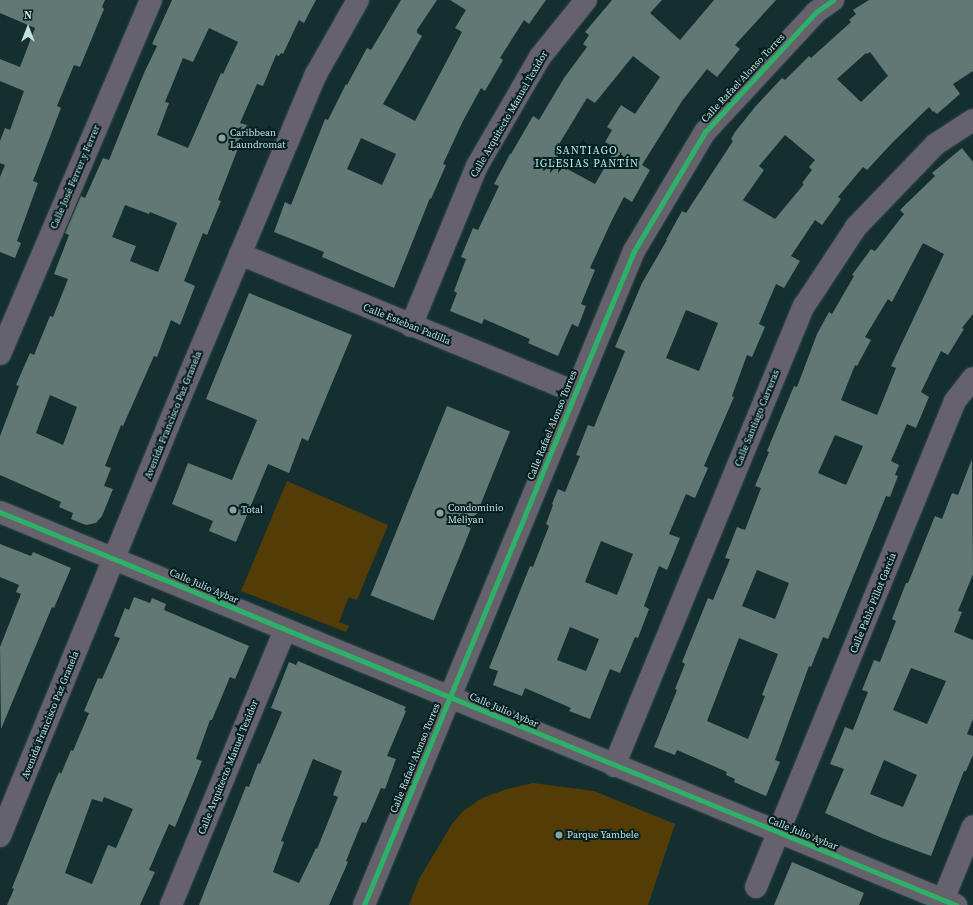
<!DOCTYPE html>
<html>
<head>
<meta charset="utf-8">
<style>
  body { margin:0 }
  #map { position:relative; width:973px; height:905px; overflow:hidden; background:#142f30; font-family:"Source Serif 4",serif }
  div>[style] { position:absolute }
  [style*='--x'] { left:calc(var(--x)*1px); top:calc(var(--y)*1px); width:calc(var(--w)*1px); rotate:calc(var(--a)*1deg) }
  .green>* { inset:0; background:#543c06 }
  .building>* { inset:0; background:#617875; transform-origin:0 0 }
  .roads { filter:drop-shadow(0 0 1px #33494a) drop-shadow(0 0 1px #33494a) }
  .minor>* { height:22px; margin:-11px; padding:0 11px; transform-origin:11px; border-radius:11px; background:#65626c }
  .cycleway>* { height:5px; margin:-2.5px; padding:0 2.5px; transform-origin:2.5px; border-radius:2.5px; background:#2db169 }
  .dots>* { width:11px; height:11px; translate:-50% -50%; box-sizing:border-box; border:2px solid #061f1f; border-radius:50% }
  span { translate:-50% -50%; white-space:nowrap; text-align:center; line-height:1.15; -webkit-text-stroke:4px #061f1f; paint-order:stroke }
  .street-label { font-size:10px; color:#c4e2e1 }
  .poi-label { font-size:10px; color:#c4e2e1 }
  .left { translate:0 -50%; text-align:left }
  .neighbourhood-label { font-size:11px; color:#b1eeee; letter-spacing:1px }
  .north { position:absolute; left:8px; top:8px; width:40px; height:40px; -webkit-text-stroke:3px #061f1f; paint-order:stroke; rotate:0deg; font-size:11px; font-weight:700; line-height:16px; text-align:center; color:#c4e2e1 }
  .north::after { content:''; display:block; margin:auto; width:14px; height:18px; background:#c4e2e1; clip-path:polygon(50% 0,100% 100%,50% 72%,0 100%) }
</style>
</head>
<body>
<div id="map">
  <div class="green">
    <div style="clip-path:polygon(287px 481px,388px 525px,357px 600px,349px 597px,339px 622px,349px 626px,346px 632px,241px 591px)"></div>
    <div style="clip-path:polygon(533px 783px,594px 791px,675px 824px,648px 905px,409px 905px,419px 879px,452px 824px,463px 811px,482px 798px,507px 789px)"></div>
  </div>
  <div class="building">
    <div style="clip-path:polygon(0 0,105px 0,102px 7px,104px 9px,80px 67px,74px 65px,57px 106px,61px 108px,33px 181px,38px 183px,17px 241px,21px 243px,15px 258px,0 252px,0 177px,5px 165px,0 163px,0 141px,5px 128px,10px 130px,24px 91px,0 81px,0 59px,20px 67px,35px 28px,0 13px)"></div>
    <div style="clip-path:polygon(evenodd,172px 0,316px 0,304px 23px,299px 20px,283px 54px,281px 53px,279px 56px,276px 55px,263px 86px,257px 84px,240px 123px,247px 125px,218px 200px,221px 201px,207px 235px,203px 233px,184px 281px,195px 286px,180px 325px,171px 320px,157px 357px,154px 356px,123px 426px,121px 425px,105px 466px,111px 468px,104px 486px,113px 489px,102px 516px,96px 523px,86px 525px,71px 519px,73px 513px,59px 507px,61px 502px,0 475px,0 436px,19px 386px,16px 385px,30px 353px,34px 355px,50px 316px,53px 317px,68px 279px,54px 274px,69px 235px,65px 233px,81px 196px,85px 198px,103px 158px,109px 160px,144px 73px,157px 46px,152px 44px,172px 0,209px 28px,238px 42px,223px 74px,221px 73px,188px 148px,157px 135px,169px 103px,165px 102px,183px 58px,193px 62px,209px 28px,172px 0,125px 205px,149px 214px,150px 212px,177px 223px,158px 272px,130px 261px,136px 246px,112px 237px,125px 205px,172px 0,50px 395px,77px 407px,63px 445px,36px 433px,50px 395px)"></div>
    <div style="clip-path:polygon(evenodd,401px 0,437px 0,417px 30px,417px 33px,422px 36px,383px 104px,415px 121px,462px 32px,455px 28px,466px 10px,450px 0,546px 0,529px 24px,524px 20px,500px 58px,503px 60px,485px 91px,481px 88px,463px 121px,443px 164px,446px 165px,431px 199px,430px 198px,394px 288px,322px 257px,324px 252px,274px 232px,285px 202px,291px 205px,325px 119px,328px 120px,346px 84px,347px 85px,367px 48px,371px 50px,401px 0,361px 138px,396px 154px,382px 185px,347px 169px,361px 138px)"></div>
    <div style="clip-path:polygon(evenodd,612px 0,662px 0,650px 13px,680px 40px,714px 0,776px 0,735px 45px,740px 49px,717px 77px,707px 69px,682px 101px,642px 165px,650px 170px,632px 202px,624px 197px,612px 220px,590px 268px,595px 270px,581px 304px,586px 306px,578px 327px,572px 324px,558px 356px,528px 343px,530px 339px,484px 319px,482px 324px,450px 311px,457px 293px,454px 291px,466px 259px,461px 257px,473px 228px,478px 230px,499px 186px,494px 184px,510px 154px,511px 154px,533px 116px,539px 120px,564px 78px,587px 47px,583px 44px,589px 35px,585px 32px,612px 0,633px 56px,660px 77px,635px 114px,621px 105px,607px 127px,612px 130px,605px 142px,616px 148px,595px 184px,560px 165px,563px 161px,558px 158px,562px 153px,556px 149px,587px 98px,595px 103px,633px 56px)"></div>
    <div style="clip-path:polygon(evenodd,869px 0,973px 0,973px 71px,953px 84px,960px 94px,937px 114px,934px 111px,933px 112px,929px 107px,892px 143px,867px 170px,863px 167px,838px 197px,841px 199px,822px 225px,815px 220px,791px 256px,800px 261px,784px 288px,776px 284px,759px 324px,765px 327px,752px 357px,747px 355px,732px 396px,734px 397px,704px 466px,708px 468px,695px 498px,686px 494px,669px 534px,680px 538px,667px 570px,659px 566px,644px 606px,649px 609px,638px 638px,635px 637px,620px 673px,610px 669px,590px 719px,569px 711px,571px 708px,525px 688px,522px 696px,493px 685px,498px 671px,489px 668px,530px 566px,533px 567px,549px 526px,546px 524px,553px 505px,552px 504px,558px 489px,565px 492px,580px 456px,576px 455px,588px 425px,594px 427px,625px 351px,615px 347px,642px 283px,667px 240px,666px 240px,682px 211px,686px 213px,733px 141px,731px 139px,735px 132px,755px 107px,782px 78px,785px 80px,809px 56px,811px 58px,851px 22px,849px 20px,856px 14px,853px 10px,869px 0,870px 52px,888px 76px,861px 102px,837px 79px,866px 53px,867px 54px,870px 52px,869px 0,785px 135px,815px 160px,809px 167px,812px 170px,802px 183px,804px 184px,775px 219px,743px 200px,764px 170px,759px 166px,785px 135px,869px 0,686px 310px,718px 323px,699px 371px,666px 358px,686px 310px,869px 0,601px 541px,633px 554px,617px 595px,585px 582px,601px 541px,869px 0,570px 627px,599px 639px,586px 671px,557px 660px,570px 627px)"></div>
    <div style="clip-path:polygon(evenodd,962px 148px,973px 162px,973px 314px,962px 328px,964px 329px,948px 355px,941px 351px,921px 392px,929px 397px,916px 428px,907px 424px,891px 461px,899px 465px,895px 475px,898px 476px,890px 497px,886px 496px,828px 639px,823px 637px,811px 667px,809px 666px,775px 760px,780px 762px,766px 796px,734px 782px,735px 779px,726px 775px,727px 772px,677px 750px,675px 755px,654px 747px,677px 690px,675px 689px,685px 664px,682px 662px,708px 598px,713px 600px,730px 559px,725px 558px,737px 527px,745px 530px,761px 488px,755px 486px,769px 452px,767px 451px,794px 386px,797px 387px,817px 334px,829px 312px,832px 314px,854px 276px,852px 275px,871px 249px,875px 251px,904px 214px,900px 210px,935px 176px,932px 173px,962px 148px,923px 243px,944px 254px,891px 366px,896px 368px,877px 415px,841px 400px,855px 365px,857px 366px,871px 340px,865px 337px,888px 299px,892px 302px,923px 243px,962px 148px,835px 435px,863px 446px,846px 485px,818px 473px,835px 435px,962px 148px,757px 570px,789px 583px,775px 619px,742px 606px,757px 570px,962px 148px,739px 638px,778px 654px,762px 695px,765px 696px,748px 739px,707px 721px,739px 638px)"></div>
    <div style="clip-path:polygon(249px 293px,352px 335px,308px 441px,302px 438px,289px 473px,268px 464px,236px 542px,209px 531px,213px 521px,172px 504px,188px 463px,232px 480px,257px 420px,206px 399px)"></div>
    <div style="left:447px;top:406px;width:68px;height:204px;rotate:22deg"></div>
    <div style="clip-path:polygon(evenodd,972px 459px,973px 574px,958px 611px,962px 612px,954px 632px,973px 640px,973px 719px,967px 734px,973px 736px,973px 755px,966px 771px,964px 771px,931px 856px,882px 838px,825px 813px,844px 769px,830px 764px,845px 727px,853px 730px,868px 692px,862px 690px,874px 660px,880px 662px,896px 621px,892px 619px,906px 583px,908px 583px,935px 516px,942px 519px,952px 493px,958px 495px,972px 459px,911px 668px,946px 681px,927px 724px,893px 710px,911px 668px,972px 459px,884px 760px,917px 775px,903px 807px,870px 794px,884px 760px)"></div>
    <div style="clip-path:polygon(0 544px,31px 556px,33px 552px,71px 568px,54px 608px,52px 607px,1px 729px,0 647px,21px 594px,16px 592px,19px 585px,0 577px)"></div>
    <div style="clip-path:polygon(evenodd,134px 597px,150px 603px,152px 598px,166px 604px,164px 610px,249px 646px,235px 679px,230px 677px,212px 720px,210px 720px,196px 759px,202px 761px,190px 791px,175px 827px,169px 824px,149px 870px,155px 872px,140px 905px,7px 905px,14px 889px,12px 888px,52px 788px,59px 772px,61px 774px,71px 750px,73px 751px,89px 713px,84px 711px,98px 678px,102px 679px,120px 638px,114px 636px,125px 608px,129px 610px,134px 597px,104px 797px,133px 809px,116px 848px,108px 845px,92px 884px,65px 873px,92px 799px,102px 802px,104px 797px)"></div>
    <div style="clip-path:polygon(evenodd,298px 661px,406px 707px,404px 710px,406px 711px,387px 756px,396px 759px,385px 789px,381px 788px,366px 823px,362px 822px,346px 861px,348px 862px,329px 905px,199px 905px,246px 786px,249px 787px,258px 763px,260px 764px,282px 712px,271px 708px,289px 662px,296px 665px,298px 661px,313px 759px,342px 771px,333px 795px,338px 797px,317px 849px,316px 848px,299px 883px,273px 872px,284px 842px,281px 841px,313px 759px)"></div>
    <div style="clip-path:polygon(792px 862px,864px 893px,859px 905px,774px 905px)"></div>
  </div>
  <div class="roads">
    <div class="minor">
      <div style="--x:240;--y:254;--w:362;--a:22.4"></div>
      <div style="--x:411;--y:326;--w:173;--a:-67.6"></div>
      <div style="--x:477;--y:166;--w:126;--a:-60"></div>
      <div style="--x:540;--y:57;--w:73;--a:-51.1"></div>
      <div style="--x:0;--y:354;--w:385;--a:-66.9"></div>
      <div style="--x:0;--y:512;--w:1034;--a:22.35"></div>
      <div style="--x:614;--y:766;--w:498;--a:-67.6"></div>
      <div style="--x:804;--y:306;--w:95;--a:-56.6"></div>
      <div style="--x:856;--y:227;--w:115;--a:-46.1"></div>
      <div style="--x:936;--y:144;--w:44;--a:-33"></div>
      <div style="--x:0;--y:836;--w:443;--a:-67.7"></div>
      <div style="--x:168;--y:426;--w:380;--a:-67.2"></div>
      <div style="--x:315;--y:76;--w:87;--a:-60.5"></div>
      <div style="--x:756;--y:887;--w:525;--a:-67.73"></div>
      <div style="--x:955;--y:401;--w:29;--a:-52"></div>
      <div style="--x:171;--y:905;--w:298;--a:-67.5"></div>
      <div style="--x:364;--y:905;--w:708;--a:-67.57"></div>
      <div style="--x:634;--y:251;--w:139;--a:-59.2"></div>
      <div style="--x:705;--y:132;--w:163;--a:-47.2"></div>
      <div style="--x:816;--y:12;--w:21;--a:-35"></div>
      <div style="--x:941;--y:905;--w:85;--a:-67.9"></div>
    </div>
  </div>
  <div class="cycleway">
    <div style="--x:0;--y:512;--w:1034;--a:22.35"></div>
    <div style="--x:364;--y:905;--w:708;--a:-67.57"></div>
    <div style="--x:634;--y:251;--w:139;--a:-59.2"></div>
    <div style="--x:705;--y:132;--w:163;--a:-47.2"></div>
    <div style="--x:816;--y:12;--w:21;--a:-35"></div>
  </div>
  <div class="dots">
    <div style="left:222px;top:138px;background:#86a3a3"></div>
    <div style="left:233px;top:510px;background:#86a3a3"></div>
    <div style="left:440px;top:513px;background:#86a3a3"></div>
    <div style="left:559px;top:835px;background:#86a3a3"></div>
  </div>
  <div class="street-label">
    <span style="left:743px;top:78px;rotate:-47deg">Calle Rafael Alonso Torres</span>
    <span style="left:509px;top:114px;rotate:-60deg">Calle Arquitecto Manuel Texidor</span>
    <span style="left:75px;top:177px;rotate:-67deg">Calle José Ferrer y Ferrer</span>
    <span style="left:407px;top:324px;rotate:22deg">Calle Esteban Padilla</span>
    <span style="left:173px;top:415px;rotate:-68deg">Avenida Francisco Paz Granela</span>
    <span style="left:757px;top:418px;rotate:-68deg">Calle Santiago Carreras</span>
    <span style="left:552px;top:425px;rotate:-68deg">Calle Rafael Alonso Torres</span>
    <span style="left:204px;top:586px;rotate:23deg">Calle Julio Aybar</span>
    <span style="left:873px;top:603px;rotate:-68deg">Calle Pablo Pillot García</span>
    <span style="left:504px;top:710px;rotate:23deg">Calle Julio Aybar</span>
    <span style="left:50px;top:715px;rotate:-68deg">Avenida Francisco Paz Granela</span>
    <span style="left:415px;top:758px;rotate:-68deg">Calle Rafael Alonso Torres</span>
    <span style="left:228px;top:767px;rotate:-68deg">Calle Arquitecto Manuel Texidor</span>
    <span style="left:803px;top:833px;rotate:22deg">Calle Julio Aybar</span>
  </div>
  <div class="poi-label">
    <span class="left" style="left:230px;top:138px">Caribbean<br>Laundromat</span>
    <span class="left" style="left:448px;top:513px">Condominio<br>Meliyan</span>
    <span class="left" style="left:241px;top:510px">Total</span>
    <span class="left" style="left:567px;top:835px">Parque Yambele</span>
  </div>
  <div class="neighbourhood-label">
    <span style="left:587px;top:158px">SANTIAGO<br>IGLESIAS PANTÍN</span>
  </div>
  <div class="north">N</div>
</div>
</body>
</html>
